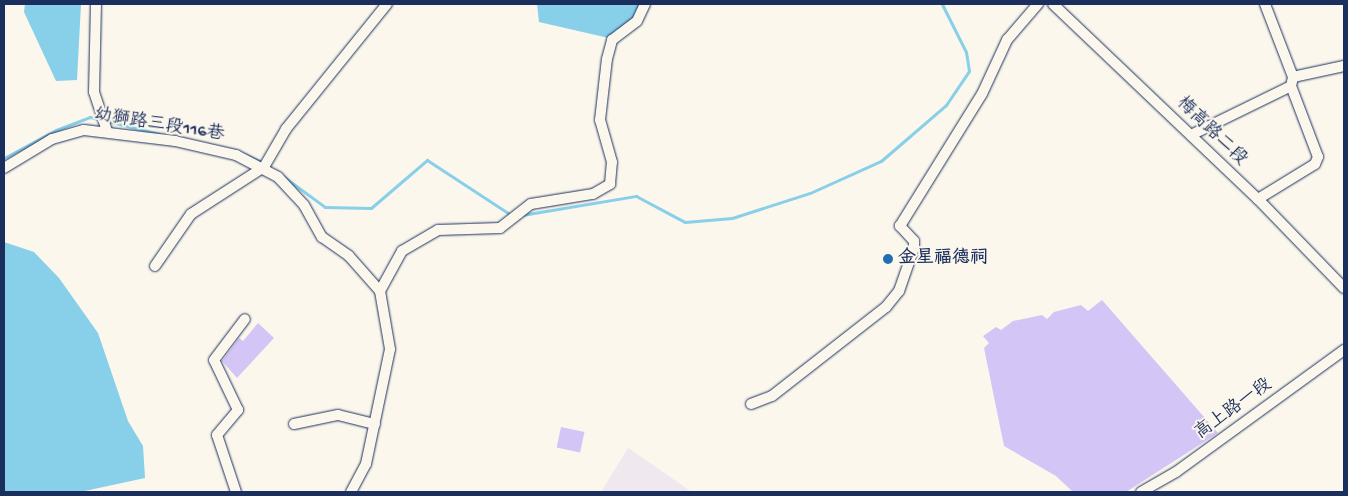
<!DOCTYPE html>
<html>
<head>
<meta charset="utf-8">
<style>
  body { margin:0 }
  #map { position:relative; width:1348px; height:496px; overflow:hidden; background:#fbf7ec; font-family:"Gochi Hand","LXGW WenKai TC",sans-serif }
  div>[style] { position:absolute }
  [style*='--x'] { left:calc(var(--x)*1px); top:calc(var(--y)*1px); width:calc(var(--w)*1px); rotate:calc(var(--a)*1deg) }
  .built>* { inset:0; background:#efe8ef }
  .water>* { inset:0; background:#88cfe9 }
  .stream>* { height:3px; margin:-1.5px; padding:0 1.5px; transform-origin:1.5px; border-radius:1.5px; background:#88cfe9 }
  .building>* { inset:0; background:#d4c5f7; transform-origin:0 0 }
  .roads { filter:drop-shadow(0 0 1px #1b2f5e) drop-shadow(0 0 1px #1b2f5e) }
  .minor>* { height:10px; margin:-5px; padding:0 5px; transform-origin:5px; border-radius:5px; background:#fbf7ec }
  .dots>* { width:14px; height:14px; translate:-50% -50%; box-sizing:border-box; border:2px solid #fbf7ec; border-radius:50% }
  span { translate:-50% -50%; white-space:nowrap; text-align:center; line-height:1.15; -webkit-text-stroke:4px #fbf7ec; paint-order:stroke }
  .street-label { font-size:18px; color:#1b2f5e }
  .poi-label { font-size:18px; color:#1b2f5e; font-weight:700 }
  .left { translate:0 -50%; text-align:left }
  .frame { position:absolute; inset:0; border:5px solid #1b2f5e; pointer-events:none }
</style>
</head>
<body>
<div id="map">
  <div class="built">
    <div style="clip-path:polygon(628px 448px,682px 485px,691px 492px,601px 492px)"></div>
  </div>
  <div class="water">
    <div style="clip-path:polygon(25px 4px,81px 4px,77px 80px,56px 81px,24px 12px)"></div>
    <div style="clip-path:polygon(537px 4px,640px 4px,640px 15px,613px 39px,539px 22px)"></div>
    <div style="clip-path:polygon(4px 242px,34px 252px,59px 278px,98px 333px,128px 421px,143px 446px,145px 478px,80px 492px,4px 492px)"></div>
  </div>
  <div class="stream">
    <div style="--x:107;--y:121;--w:54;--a:14"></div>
    <div style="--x:241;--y:153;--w:25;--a:23"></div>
    <div style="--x:4;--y:158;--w:59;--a:-28.3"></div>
    <div style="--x:56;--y:130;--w:36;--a:-21"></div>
    <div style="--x:90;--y:117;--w:11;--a:15"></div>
    <div style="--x:284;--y:177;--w:51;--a:36.2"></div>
    <div style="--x:325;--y:207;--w:46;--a:1.2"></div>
    <div style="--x:371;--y:208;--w:74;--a:-40.6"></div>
    <div style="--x:427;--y:160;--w:100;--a:33.2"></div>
    <div style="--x:522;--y:215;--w:116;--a:-9.5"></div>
    <div style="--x:636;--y:196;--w:55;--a:28"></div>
    <div style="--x:685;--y:222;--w:47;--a:-4.9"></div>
    <div style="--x:732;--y:218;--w:82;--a:-17.8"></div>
    <div style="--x:810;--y:193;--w:78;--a:-24.3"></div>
    <div style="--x:881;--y:161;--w:86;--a:-40.7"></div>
    <div style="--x:946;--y:105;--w:41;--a:-55.9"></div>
    <div style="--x:969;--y:71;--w:19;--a:-99"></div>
    <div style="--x:966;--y:52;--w:54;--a:-116.6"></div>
  </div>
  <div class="building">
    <div style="clip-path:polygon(1102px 300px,1218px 433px,1126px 492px,1073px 492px,1056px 476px,1004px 446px,984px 348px,989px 343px,983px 336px,996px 327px,1001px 330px,1013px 321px,1042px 315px,1047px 319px,1054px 312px,1081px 305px,1088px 311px)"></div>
    <div style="clip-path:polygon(258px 323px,274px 338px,237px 378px,222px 361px,239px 338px,243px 341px)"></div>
    <div style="left:561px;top:427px;width:24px;height:21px;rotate:12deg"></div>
  </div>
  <div class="roads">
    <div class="minor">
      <div style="--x:96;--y:4;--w:88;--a:91.3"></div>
      <div style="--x:94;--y:92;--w:41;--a:71.6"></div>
      <div style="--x:1053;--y:4;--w:283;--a:43.6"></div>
      <div style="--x:1258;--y:199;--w:124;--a:46"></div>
      <div style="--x:1293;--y:77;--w:52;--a:-12.2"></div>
      <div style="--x:1191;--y:135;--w:111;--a:-26.1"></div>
      <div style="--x:1291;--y:86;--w:9;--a:-77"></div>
      <div style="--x:1293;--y:77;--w:78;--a:-111"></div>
      <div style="--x:4;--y:168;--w:56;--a:-31.1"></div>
      <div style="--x:52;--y:139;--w:33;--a:-16"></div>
      <div style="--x:84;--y:130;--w:92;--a:6.9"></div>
      <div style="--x:175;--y:141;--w:63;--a:12.9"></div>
      <div style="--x:236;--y:155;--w:47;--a:27.6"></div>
      <div style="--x:278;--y:177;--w:38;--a:47"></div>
      <div style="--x:304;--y:205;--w:37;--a:61"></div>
      <div style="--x:322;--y:237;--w:33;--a:35"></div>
      <div style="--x:349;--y:256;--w:47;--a:48.5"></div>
      <div style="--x:1258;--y:199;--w:67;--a:-31.6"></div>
      <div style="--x:1315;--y:164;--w:8;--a:-67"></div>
      <div style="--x:1318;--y:157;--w:76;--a:-110.8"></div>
      <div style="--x:155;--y:266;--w:63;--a:-55.3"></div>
      <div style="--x:191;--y:214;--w:87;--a:-32.8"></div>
      <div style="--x:264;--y:167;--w:44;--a:-59.9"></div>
      <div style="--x:286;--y:129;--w:161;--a:-51.1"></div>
      <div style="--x:380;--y:291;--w:46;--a:-61.2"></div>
      <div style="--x:402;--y:251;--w:42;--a:-30.3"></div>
      <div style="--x:438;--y:230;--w:62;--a:-1.8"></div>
      <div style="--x:500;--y:228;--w:39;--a:-38"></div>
      <div style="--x:531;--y:204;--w:63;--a:-9.2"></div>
      <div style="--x:593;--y:194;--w:20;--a:-30"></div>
      <div style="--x:610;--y:184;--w:22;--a:-85"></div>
      <div style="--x:612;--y:162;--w:44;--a:-105.9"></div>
      <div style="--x:600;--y:120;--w:61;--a:-83.5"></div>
      <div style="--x:607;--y:59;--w:20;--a:-75"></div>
      <div style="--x:612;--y:40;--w:31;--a:-37"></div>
      <div style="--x:637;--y:21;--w:19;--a:-65"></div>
      <div style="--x:751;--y:404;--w:22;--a:-21"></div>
      <div style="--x:772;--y:396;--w:145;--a:-38"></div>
      <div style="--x:886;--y:307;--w:21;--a:-51"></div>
      <div style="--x:899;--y:291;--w:46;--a:-70.8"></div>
      <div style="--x:914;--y:248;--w:7;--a:-90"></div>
      <div style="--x:914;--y:241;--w:21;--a:-133"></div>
      <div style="--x:900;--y:226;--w:155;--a:-58.2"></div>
      <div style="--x:982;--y:94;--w:60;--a:-65.2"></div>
      <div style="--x:1007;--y:40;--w:48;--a:-49.3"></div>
      <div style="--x:294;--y:424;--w:45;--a:-11.6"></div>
      <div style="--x:338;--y:415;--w:38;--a:14"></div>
      <div style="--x:236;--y:492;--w:60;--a:-108.4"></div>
      <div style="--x:217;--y:435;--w:33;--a:-50"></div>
      <div style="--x:238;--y:410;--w:55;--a:-115.6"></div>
      <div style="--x:214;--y:360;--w:51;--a:-52.9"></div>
      <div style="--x:351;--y:492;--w:32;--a:-62"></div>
      <div style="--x:366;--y:464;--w:117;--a:-78.2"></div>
      <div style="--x:390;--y:349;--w:59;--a:-99.8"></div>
      <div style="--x:1141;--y:492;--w:40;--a:-29.7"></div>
      <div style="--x:1176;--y:472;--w:208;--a:-36"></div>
    </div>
  </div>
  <div class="dots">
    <div style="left:888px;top:259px;background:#1f6fb2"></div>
  </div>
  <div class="street-label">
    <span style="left:159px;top:126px;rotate:9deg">幼獅路三段116巷</span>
    <span style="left:1211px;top:132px;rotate:44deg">梅高路二段</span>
    <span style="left:1234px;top:410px;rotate:-36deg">高上路一段</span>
  </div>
  <div class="poi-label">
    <span class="left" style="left:898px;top:259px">金星福德祠</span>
  </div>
  <div class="frame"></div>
</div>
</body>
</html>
